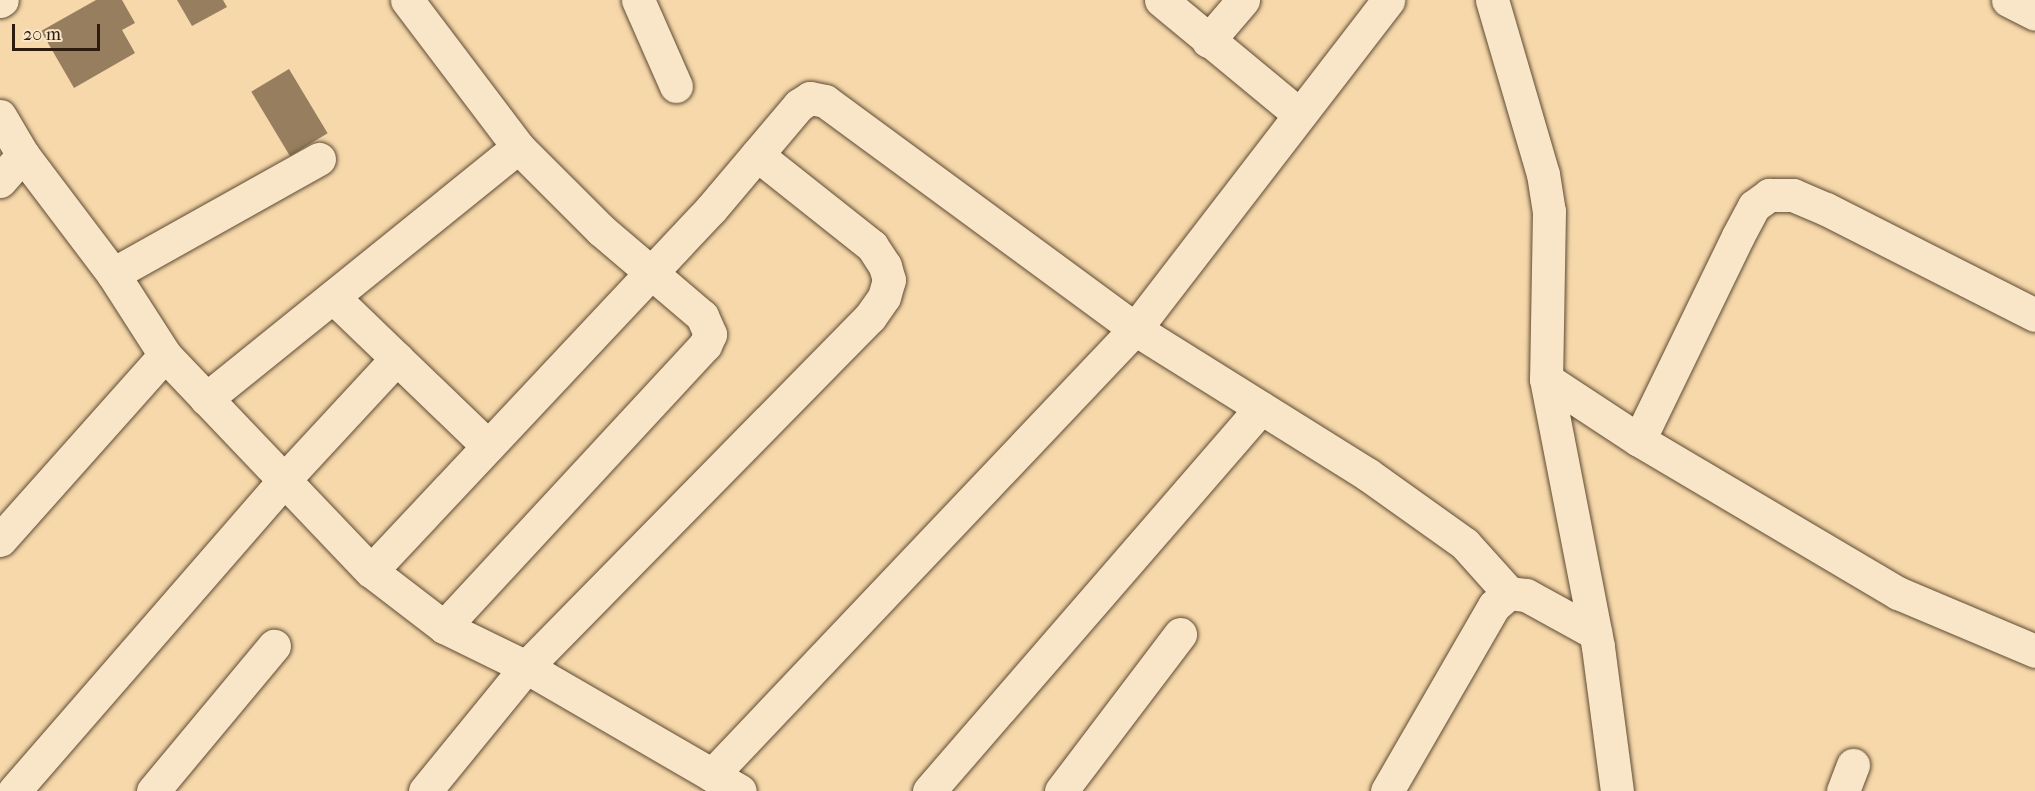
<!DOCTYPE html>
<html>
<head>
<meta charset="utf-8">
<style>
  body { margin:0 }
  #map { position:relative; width:2035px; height:791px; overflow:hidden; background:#f6d8aa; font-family:"IM FELL French Canon",serif }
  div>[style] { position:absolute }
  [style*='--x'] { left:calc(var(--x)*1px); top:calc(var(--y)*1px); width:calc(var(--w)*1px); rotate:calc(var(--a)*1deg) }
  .building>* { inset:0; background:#967e5f; transform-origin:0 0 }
  .roads { filter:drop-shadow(0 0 2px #5f4b34) drop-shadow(0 0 2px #5f4b34) }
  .minor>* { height:33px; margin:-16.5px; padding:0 16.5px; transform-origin:16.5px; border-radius:16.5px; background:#f9e6c8 }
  span { translate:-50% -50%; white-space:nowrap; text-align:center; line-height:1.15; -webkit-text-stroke:4.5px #f9e6c8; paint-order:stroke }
  .scale { position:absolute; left:12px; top:24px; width:88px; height:27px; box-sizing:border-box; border:3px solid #2d1c0d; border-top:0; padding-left:8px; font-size:18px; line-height:21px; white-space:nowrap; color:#2d1c0d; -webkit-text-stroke:4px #f9e6c8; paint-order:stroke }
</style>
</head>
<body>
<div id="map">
  <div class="building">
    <div style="clip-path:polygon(96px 0,122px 0,135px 23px,122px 30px,135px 53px,74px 88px,41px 31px)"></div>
    <div style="clip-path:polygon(177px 0,223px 0,227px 7px,192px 26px)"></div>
    <div style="left:289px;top:69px;width:75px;height:44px;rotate:59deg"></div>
  </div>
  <div class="roads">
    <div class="minor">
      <div style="--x:407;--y:0;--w:184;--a:52.9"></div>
      <div style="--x:518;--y:147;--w:117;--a:45"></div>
      <div style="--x:601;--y:230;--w:133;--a:40.4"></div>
      <div style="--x:702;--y:316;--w:20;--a:66"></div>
      <div style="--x:710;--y:334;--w:12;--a:114"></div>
      <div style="--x:705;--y:345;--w:384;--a:132.8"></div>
      <div style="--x:638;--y:0;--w:94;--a:66.2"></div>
      <div style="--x:1161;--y:0;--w:179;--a:39.6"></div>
      <div style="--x:1492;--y:0;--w:181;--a:73.7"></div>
      <div style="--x:1543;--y:174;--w:37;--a:81"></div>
      <div style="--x:1549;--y:211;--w:168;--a:91"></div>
      <div style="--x:1546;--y:379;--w:273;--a:79"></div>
      <div style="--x:1598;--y:647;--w:145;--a:82.5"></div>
      <div style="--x:2008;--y:0;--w:30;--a:27"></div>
      <div style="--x:0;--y:1;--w:2;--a:-27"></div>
      <div style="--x:1208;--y:41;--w:54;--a:-49.5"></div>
      <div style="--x:0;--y:116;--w:45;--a:59.5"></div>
      <div style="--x:23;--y:155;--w:149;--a:52.9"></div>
      <div style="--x:113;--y:274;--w:96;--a:57.3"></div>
      <div style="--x:165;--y:355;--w:298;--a:46.4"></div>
      <div style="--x:371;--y:571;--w:92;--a:37.5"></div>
      <div style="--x:444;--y:627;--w:91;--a:26"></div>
      <div style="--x:526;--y:667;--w:247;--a:30.1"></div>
      <div style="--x:0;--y:181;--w:35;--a:-49"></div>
      <div style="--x:113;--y:274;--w:236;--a:-29.2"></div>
      <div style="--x:333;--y:297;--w:215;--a:43.9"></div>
      <div style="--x:1546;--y:379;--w:111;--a:33.3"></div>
      <div style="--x:1639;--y:440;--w:301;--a:30.6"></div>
      <div style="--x:1898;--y:593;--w:149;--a:22.9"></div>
      <div style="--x:206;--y:399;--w:401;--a:-38.9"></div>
      <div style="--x:1639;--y:440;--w:227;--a:-64.1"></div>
      <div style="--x:1738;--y:236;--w:34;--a:-62"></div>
      <div style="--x:1754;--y:206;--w:19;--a:-36"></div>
      <div style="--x:1769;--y:195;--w:24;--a:0"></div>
      <div style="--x:1793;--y:195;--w:36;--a:23"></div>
      <div style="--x:1826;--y:209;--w:234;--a:26.9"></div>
      <div style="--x:0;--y:540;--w:248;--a:-48.3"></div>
      <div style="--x:371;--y:571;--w:497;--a:-46.8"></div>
      <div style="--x:711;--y:209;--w:136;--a:-49.8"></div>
      <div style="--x:799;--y:105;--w:13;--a:-32"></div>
      <div style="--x:810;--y:98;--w:15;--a:11"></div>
      <div style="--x:825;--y:101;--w:385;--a:36.3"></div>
      <div style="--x:1135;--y:329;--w:274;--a:32"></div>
      <div style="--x:1367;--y:474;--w:120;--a:35.5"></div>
      <div style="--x:1465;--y:544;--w:66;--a:48.1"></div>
      <div style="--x:712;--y:775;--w:615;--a:-46.52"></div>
      <div style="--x:1135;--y:329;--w:415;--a:-52.4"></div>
      <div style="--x:14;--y:791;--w:412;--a:-49"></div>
      <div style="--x:284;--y:480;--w:166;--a:-47.2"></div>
      <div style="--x:153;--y:791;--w:189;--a:-50.2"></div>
      <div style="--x:425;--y:791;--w:160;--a:-50.8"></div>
      <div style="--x:526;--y:667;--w:491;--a:-45.5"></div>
      <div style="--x:870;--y:317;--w:24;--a:-55"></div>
      <div style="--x:884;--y:297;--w:18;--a:-74"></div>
      <div style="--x:889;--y:280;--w:15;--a:-106"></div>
      <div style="--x:885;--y:266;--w:24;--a:-123"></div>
      <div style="--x:872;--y:246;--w:147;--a:-141.6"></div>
      <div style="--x:929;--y:791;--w:507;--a:-49.08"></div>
      <div style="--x:1061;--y:791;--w:197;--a:-52.8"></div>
      <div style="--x:1387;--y:791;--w:214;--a:-60"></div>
      <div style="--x:1494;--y:606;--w:20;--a:-41"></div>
      <div style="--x:1509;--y:593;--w:17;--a:7"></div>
      <div style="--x:1526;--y:595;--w:79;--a:28.8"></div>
      <div style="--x:1843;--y:791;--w:28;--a:-69"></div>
    </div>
  </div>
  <div class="scale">20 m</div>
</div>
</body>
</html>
